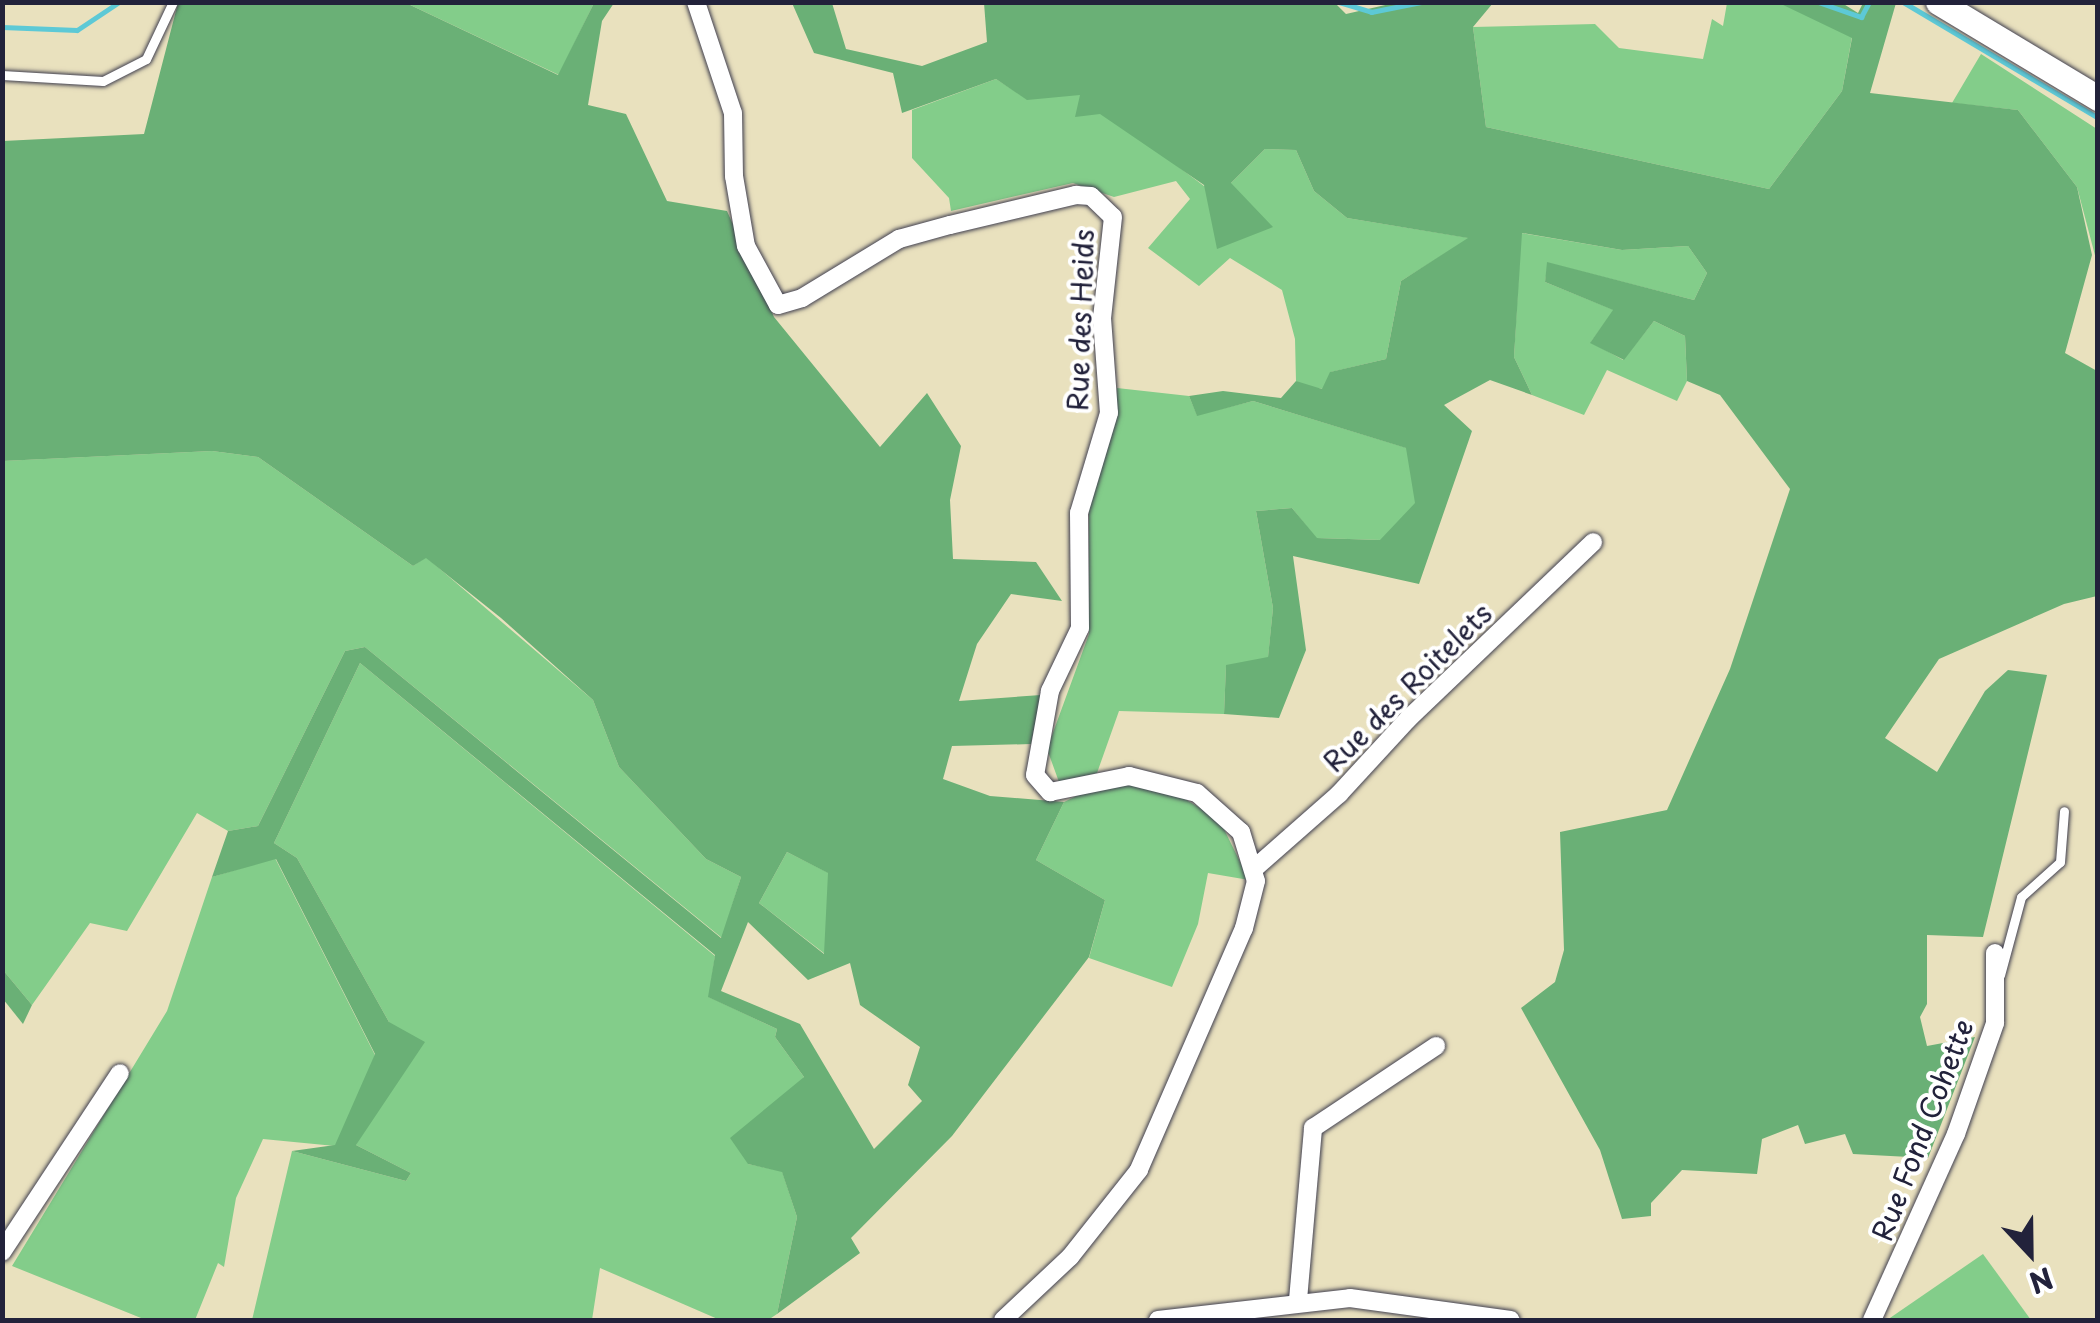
<!DOCTYPE html>
<html>
<head>
<meta charset="utf-8">
<style>
  body { margin:0 }
  #map { position:relative; width:2100px; height:1323px; overflow:hidden; background:#e9e1be; font-family:"Playpen Sans",sans-serif }
  div>[style] { position:absolute }
  [style*='--x'] { left:calc(var(--x)*1px); top:calc(var(--y)*1px); width:calc(var(--w)*1px); rotate:calc(var(--a)*1deg) }
  .green>* { inset:0; background:#83cd8a }
  .forest>* { inset:0; background:#6ab076 }
  .stream>* { height:5px; margin:-2.5px; padding:0 2.5px; transform-origin:2.5px; border-radius:2.5px; background:#5dc9d6 }
  .roads { filter:drop-shadow(0 0 2px #403f4f) drop-shadow(0 0 2px #403f4f) }
  .lane>* { height:9px; margin:-4.5px; padding:0 4.5px; transform-origin:4.5px; border-radius:4.5px; background:#fff }
  .street>* { height:18px; margin:-9px; padding:0 9px; transform-origin:9px; border-radius:9px; background:#fff }
  .secondary>* { height:25px; margin:-12.5px; padding:0 12.5px; transform-origin:12.5px; border-radius:12.5px; background:#fff }
  span { translate:-50% -50%; white-space:nowrap; text-align:center; line-height:1.15; -webkit-text-stroke:8px #fff; paint-order:stroke }
  .street-label { font-size:28px; color:#22223b }
  .frame { position:absolute; inset:0; border:5px solid #22223b; pointer-events:none }
  .north { position:absolute; left:1980px; top:1203px; width:100px; height:100px; -webkit-text-stroke:8px #fff; paint-order:stroke; rotate:158deg; font-size:28px; font-weight:700; line-height:40px; text-align:center; color:#22223b }
  .north::after { content:''; display:block; margin:auto; width:35px; height:45px; background:#22223b; clip-path:polygon(50% 0,100% 100%,50% 72%,0 100%) }
</style>
</head>
<body>
<div id="map">
  <div class="green">
    <div style="clip-path:polygon(1779px 2px,1852px 37px,1842px 91px,1769px 189px,1486px 127px,1473px 27px,1595px 24px,1619px 48px,1703px 59px,1712px 19px,1723px 26px,1727px 3px)"></div>
    <div style="clip-path:polygon(406px 3px,594px 3px,559px 75px)"></div>
    <div style="clip-path:polygon(1981px 54px,2097px 129px,2097px 263px,2077px 187px,2018px 110px,1952px 103px)"></div>
    <div style="clip-path:polygon(996px 79px,1027px 99px,1081px 94px,1204px 186px,1231px 183px,1265px 149px,1296px 150px,1314px 191px,1347px 218px,1470px 238px,1401px 281px,1386px 359px,1331px 372px,1323px 389px,1303px 386px,1296px 381px,1295px 339px,1282px 290px,1230px 258px,1199px 286px,1148px 248px,1190px 199px,1176px 181px,1114px 197px,1073px 183px,951px 211px,949px 198px,912px 158px,912px 110px)"></div>
    <div style="clip-path:polygon(1521px 233px,1622px 250px,1688px 246px,1707px 273px,1694px 300px,1548px 263px,1545px 282px,1614px 310px,1591px 342px,1623px 360px,1654px 321px,1685px 336px,1687px 381px,1677px 401px,1607px 370px,1584px 415px,1532px 395px,1514px 357px)"></div>
    <div style="clip-path:polygon(1117px 388px,1189px 396px,1197px 415px,1253px 401px,1407px 448px,1416px 503px,1381px 540px,1316px 538px,1292px 508px,1256px 511px,1273px 608px,1268px 658px,1226px 666px,1224px 714px,1119px 711px,1097px 773px,1059px 782px,1047px 749px,1089px 634px,1089px 501px,1113px 425px)"></div>
    <div style="clip-path:polygon(212px 451px,258px 457px,413px 566px,426px 557px,593px 700px,619px 767px,706px 859px,741px 877px,722px 938px,365px 647px,345px 651px,258px 826px,228px 831px,197px 813px,127px 931px,90px 923px,32px 1005px,3px 970px,2px 461px)"></div>
    <div style="clip-path:polygon(360px 663px,715px 956px,709px 997px,777px 1029px,775px 1037px,804px 1077px,748px 1164px,782px 1171px,797px 1217px,777px 1314px,768px 1320px,720px 1320px,600px 1268px,592px 1320px,252px 1320px,292px 1151px,406px 1181px,411px 1173px,356px 1145px,389px 1022px,297px 858px,274px 843px)"></div>
    <div style="clip-path:polygon(1159px 784px,1219px 819px,1249px 880px,1208px 873px,1198px 924px,1172px 987px,1089px 958px,1105px 900px,1036px 860px,1064px 802px,1099px 785px)"></div>
    <div style="clip-path:polygon(787px 852px,829px 873px,825px 954px,759px 903px)"></div>
    <div style="clip-path:polygon(275px 858px,375px 1055px,347px 1128px,335px 1146px,263px 1139px,236px 1198px,224px 1267px,218px 1263px,195px 1320px,146px 1320px,12px 1266px,167px 1011px,212px 877px)"></div>
    <div style="clip-path:polygon(1983px 1254px,2031px 1320px,1887px 1320px)"></div>
  </div>
  <div class="forest">
    <div style="clip-path:polygon(1334px 2px,1346px 14px,1394px 3px,1493px 3px,1473px 27px,1486px 127px,1769px 189px,1842px 91px,1852px 38px,1779px 3px,1842px 3px,1858px 13px,1863px 3px,1896px 3px,1870px 93px,2018px 110px,2077px 187px,2092px 255px,2065px 353px,2097px 371px,2097px 596px,2064px 604px,1939px 659px,1885px 738px,1937px 772px,1985px 691px,2008px 670px,2047px 675px,1983px 937px,1927px 935px,1927px 1004px,1920px 1017px,1927px 1046px,1975px 1037px,1928px 1158px,1853px 1154px,1845px 1134px,1805px 1144px,1798px 1125px,1762px 1139px,1757px 1174px,1682px 1170px,1651px 1203px,1651px 1216px,1622px 1219px,1600px 1150px,1521px 1008px,1555px 982px,1564px 950px,1560px 832px,1667px 810px,1730px 669px,1790px 489px,1720px 395px,1687px 381px,1685px 336px,1654px 321px,1624px 360px,1590px 343px,1613px 310px,1545px 282px,1547px 262px,1694px 300px,1707px 273px,1688px 246px,1622px 250px,1522px 233px,1514px 357px,1532px 395px,1490px 380px,1444px 405px,1472px 431px,1419px 584px,1293px 556px,1306px 650px,1279px 718px,1224px 714px,1226px 665px,1268px 657px,1273px 608px,1256px 511px,1292px 508px,1317px 538px,1380px 540px,1415px 503px,1406px 448px,1253px 401px,1197px 416px,1189px 396px,1223px 391px,1281px 398px,1296px 381px,1322px 389px,1330px 372px,1386px 359px,1401px 281px,1468px 238px,1347px 218px,1314px 191px,1296px 150px,1265px 149px,1231px 183px,1273px 227px,1217px 249px,1204px 185px,1100px 114px,1075px 117px,1080px 95px,1027px 100px,996px 79px,902px 113px,893px 73px,814px 53px,792px 3px,832px 3px,846px 49px,922px 66px,987px 42px,984px 3px)"></div>
    <div style="clip-path:polygon(evenodd,178px 3px,406px 3px,558px 75px,594px 3px,614px 3px,602px 21px,588px 105px,626px 114px,667px 201px,727px 211px,774px 317px,880px 447px,927px 393px,961px 446px,950px 500px,953px 559px,1036px 562px,1062px 601px,1011px 594px,977px 644px,959px 701px,1041px 695px,1031px 744px,952px 746px,943px 779px,990px 796px,1064px 802px,1036px 860px,1105px 900px,1089px 957px,952px 1136px,851px 1238px,860px 1253px,777px 1314px,797px 1217px,782px 1172px,748px 1164px,730px 1138px,804px 1077px,775px 1037px,777px 1029px,708px 997px,715px 955px,360px 663px,274px 843px,297px 858px,389px 1022px,425px 1042px,356px 1145px,411px 1173px,406px 1181px,292px 1151px,335px 1145px,375px 1054px,276px 859px,212px 877px,228px 831px,258px 826px,345px 651px,365px 647px,721px 938px,741px 877px,706px 859px,619px 767px,593px 700px,501px 618px,426px 558px,413px 566px,258px 457px,212px 451px,3px 461px,3px 141px,144px 134px,178px 3px,787px 852px,828px 873px,824px 954px,759px 903px,787px 852px,178px 3px,748px 922px,808px 980px,850px 963px,860px 1005px,920px 1047px,908px 1085px,922px 1101px,874px 1149px,800px 1024px,721px 991px,748px 922px)"></div>
    <div style="clip-path:polygon(3px 970px,32px 1005px,23px 1024px,3px 999px)"></div>
  </div>
  <div class="stream">
    <div style="--x:1339;--y:2;--w:34;--a:17"></div>
    <div style="--x:1371;--y:12;--w:51;--a:-11.3"></div>
    <div style="--x:1818;--y:2;--w:46;--a:19.2"></div>
    <div style="--x:1861;--y:17;--w:17;--a:-62"></div>
    <div style="--x:1903;--y:2;--w:227;--a:30.7"></div>
    <div style="--x:2;--y:27;--w:75;--a:2.3"></div>
    <div style="--x:77;--y:30;--w:50;--a:-33.7"></div>
  </div>
  <div class="roads">
    <div class="lane">
      <div style="--x:2;--y:75;--w:101;--a:3.4"></div>
      <div style="--x:103;--y:81;--w:48;--a:-27.1"></div>
      <div style="--x:146;--y:59;--w:63;--a:-64.7"></div>
      <div style="--x:2000;--y:975;--w:81;--a:-74.9"></div>
      <div style="--x:2021;--y:897;--w:52;--a:-41.9"></div>
      <div style="--x:2060;--y:862;--w:51;--a:-85.5"></div>
    </div>
    <div class="street">
      <div style="--x:696;--y:2;--w:117;--a:71.6"></div>
      <div style="--x:733;--y:113;--w:63;--a:89.1"></div>
      <div style="--x:734;--y:176;--w:71;--a:80.3"></div>
      <div style="--x:746;--y:246;--w:67;--a:61.5"></div>
      <div style="--x:778;--y:305;--w:25;--a:-16"></div>
      <div style="--x:802;--y:298;--w:114;--a:-31.3"></div>
      <div style="--x:899;--y:239;--w:53;--a:-15.4"></div>
      <div style="--x:950;--y:225;--w:130;--a:-13.4"></div>
      <div style="--x:1076;--y:195;--w:15;--a:4"></div>
      <div style="--x:1091;--y:196;--w:30;--a:44"></div>
      <div style="--x:1113;--y:217;--w:102;--a:96.2"></div>
      <div style="--x:1102;--y:318;--w:95;--a:85.8"></div>
      <div style="--x:1109;--y:413;--w:104;--a:106.7"></div>
      <div style="--x:1079;--y:513;--w:115;--a:89.5"></div>
      <div style="--x:1080;--y:628;--w:70;--a:115.5"></div>
      <div style="--x:1050;--y:691;--w:85;--a:100.1"></div>
      <div style="--x:1035;--y:775;--w:23;--a:49"></div>
      <div style="--x:1050;--y:792;--w:81;--a:-11.4"></div>
      <div style="--x:1129;--y:776;--w:70;--a:14"></div>
      <div style="--x:1197;--y:793;--w:59;--a:41.6"></div>
      <div style="--x:1241;--y:832;--w:51;--a:73"></div>
      <div style="--x:1256;--y:881;--w:49;--a:104.3"></div>
      <div style="--x:1244;--y:928;--w:264;--a:113.5"></div>
      <div style="--x:1139;--y:1170;--w:111;--a:128.4"></div>
      <div style="--x:1070;--y:1257;--w:92;--a:136.8"></div>
      <div style="--x:1256;--y:867;--w:111;--a:-41.3"></div>
      <div style="--x:1339;--y:794;--w:102;--a:-47.4"></div>
      <div style="--x:1408;--y:719;--w:256;--a:-43.7"></div>
      <div style="--x:2;--y:1252;--w:214;--a:-56.6"></div>
      <div style="--x:1298;--y:1300;--w:173;--a:-85"></div>
      <div style="--x:1313;--y:1128;--w:148;--a:-33.7"></div>
      <div style="--x:1158;--y:1320;--w:193;--a:-6.5"></div>
      <div style="--x:1350;--y:1298;--w:162;--a:7.8"></div>
      <div style="--x:1872;--y:1320;--w:204;--a:-65.7"></div>
      <div style="--x:1956;--y:1134;--w:118;--a:-70.6"></div>
      <div style="--x:1995;--y:1023;--w:70;--a:-90"></div>
    </div>
    <div class="secondary">
      <div style="--x:1938;--y:2;--w:187;--a:31"></div>
    </div>
  </div>
  <div class="street-label">
    <span style="left:1080px;top:320px;rotate:-88deg">Rue des Heids</span>
    <span style="left:1407px;top:687px;rotate:-45deg">Rue des Roitelets</span>
    <span style="left:1922px;top:1130px;rotate:-69deg">Rue Fond Cohette</span>
  </div>
  <div class="frame"></div>
  <div class="north">N</div>
</div>
</body>
</html>
